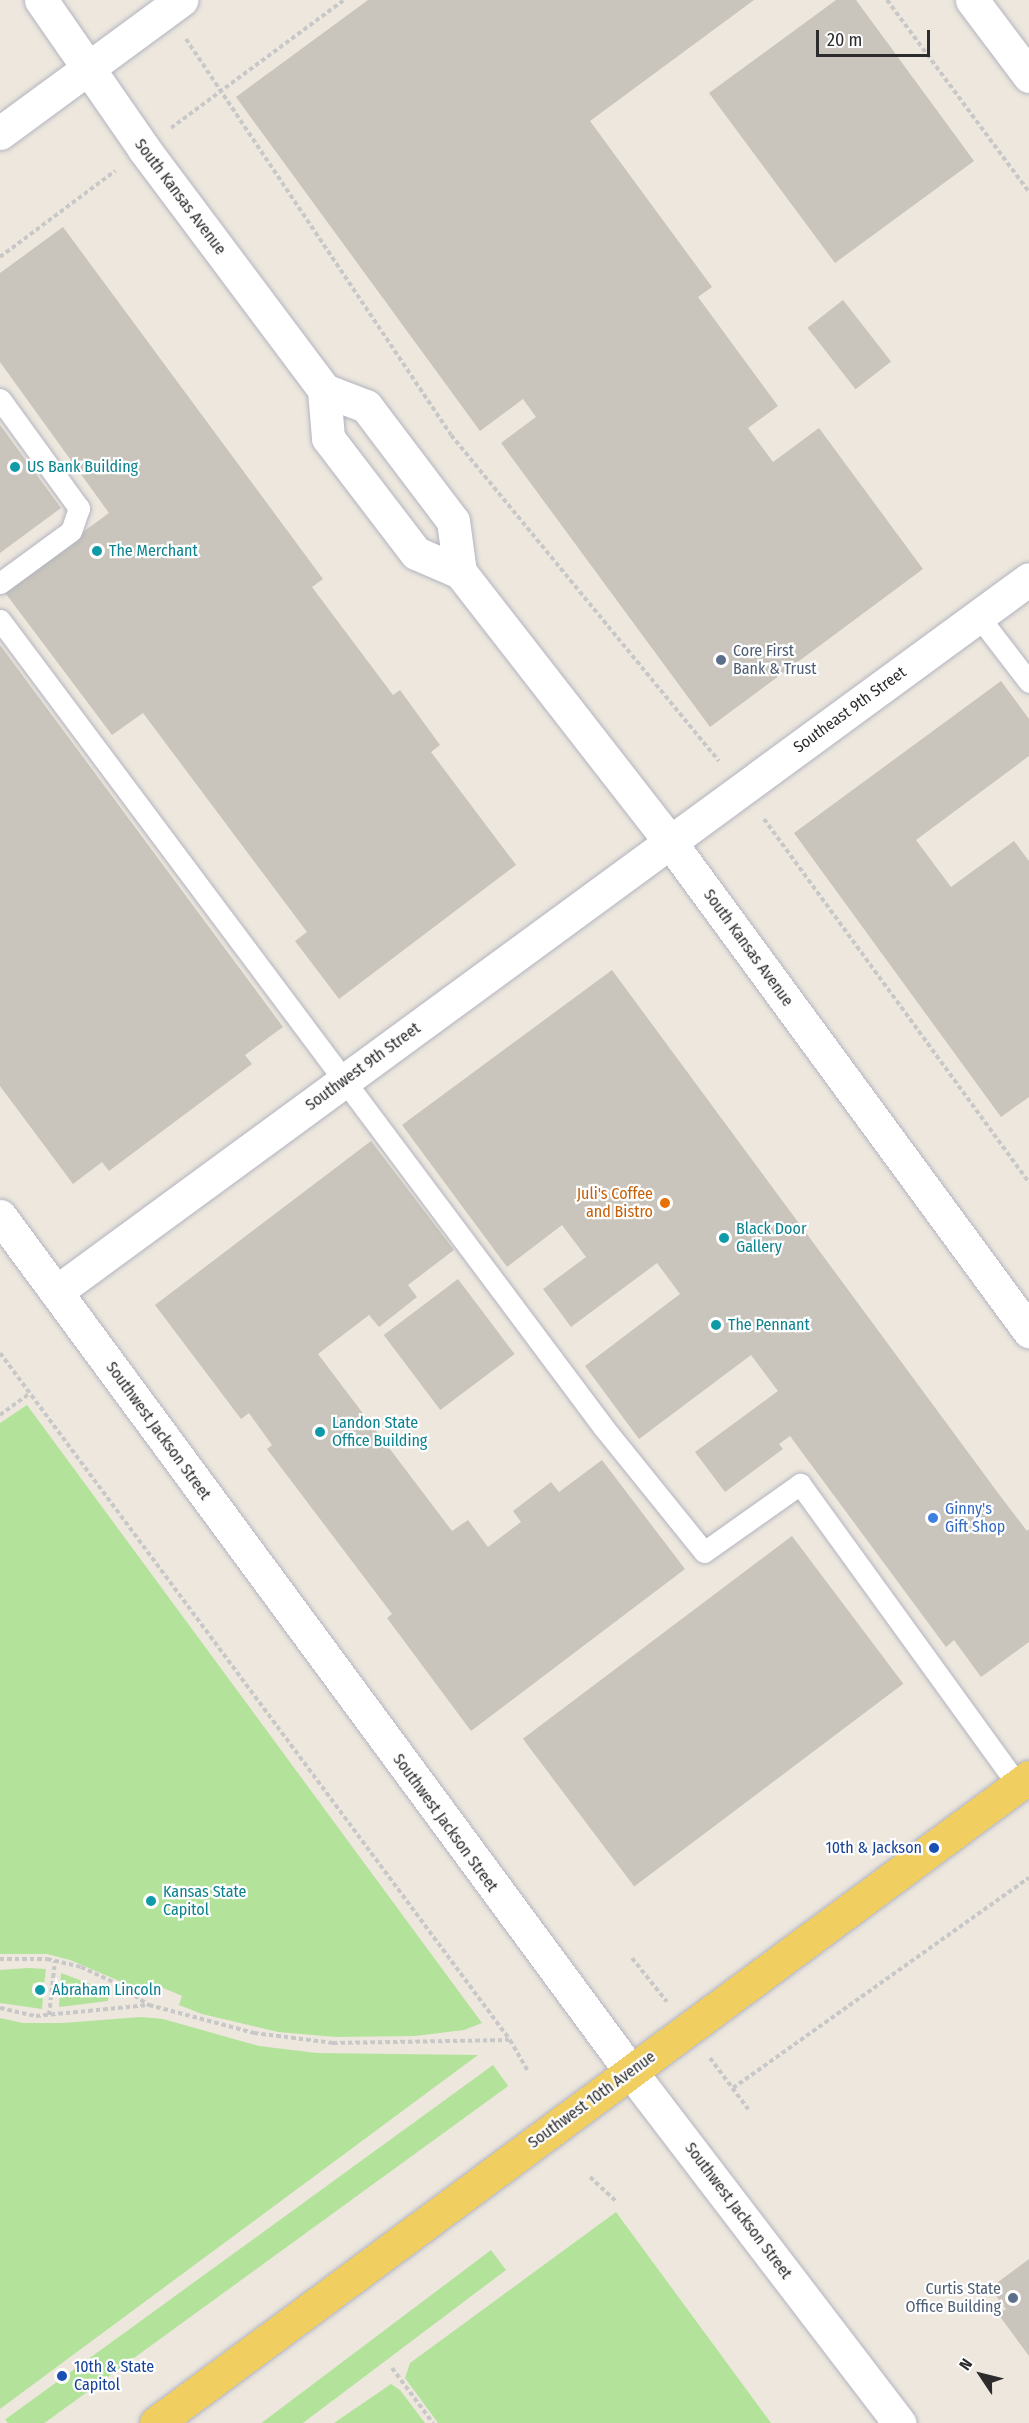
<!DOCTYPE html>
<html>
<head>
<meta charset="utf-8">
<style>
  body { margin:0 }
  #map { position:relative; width:1029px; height:2423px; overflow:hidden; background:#ede7de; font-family:"Fira Sans Condensed",sans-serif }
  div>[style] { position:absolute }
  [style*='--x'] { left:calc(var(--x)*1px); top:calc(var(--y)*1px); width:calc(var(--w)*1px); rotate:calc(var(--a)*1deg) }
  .green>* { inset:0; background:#b3e39b; transform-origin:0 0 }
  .building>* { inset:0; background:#c9c5bc; transform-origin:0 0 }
  .path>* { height:4px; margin-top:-2px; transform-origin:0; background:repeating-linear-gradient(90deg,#c8c8c8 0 4.5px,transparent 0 7.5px) }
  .roads { filter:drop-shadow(0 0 2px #b2b4bf) drop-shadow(0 0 2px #b2b4bf) }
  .service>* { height:21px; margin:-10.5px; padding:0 10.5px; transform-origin:10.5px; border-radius:10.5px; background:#fff }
  .minor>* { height:33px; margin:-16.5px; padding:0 16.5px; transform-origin:16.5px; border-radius:16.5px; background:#fff }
  .tertiary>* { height:33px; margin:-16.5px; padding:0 16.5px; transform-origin:16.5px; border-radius:16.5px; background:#fff }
  .secondary>* { height:33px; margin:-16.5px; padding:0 16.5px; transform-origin:16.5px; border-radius:16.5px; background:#fff }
  .primary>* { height:33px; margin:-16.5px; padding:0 16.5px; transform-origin:16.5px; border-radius:16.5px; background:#f0cf60 }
  .dots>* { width:16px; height:16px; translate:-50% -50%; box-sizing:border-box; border:3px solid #fff; border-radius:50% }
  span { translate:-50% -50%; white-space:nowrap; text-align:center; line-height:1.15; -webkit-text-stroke:4.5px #fff; paint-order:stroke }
  .street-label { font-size:16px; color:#2c2c2c }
  .culture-label { font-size:16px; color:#0d838f }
  .left { translate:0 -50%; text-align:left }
  .service-label { font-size:16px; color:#4e5e75 }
  .right { translate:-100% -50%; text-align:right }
  .food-label { font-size:16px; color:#c56008 }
  .shop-label { font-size:16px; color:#366cbe }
  .transit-label { font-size:16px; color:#164399 }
  .north { position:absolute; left:951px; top:2345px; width:60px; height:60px; -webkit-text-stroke:4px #fff; paint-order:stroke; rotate:305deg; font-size:16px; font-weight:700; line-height:24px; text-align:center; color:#2c2c2c }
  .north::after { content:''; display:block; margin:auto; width:21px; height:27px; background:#2c2c2c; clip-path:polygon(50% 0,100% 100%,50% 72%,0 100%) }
  .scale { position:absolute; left:816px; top:30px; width:114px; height:27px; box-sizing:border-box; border:3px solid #2c2c2c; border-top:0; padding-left:8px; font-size:18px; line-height:21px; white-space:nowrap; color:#2c2c2c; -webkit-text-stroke:4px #fff; paint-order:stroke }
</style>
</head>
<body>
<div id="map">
  <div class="green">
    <div style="clip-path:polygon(27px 1405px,482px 2023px,464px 2030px,415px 2036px,336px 2037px,278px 2032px,202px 2014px,179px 2005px,182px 1996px,161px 1987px,157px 1997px,70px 1960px,47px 1954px,0 1954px,0 1423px)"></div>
    <div style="clip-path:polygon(28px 1968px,46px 1969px,44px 1985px,33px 1983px,32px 1993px,43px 1995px,42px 2009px,0 2003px,0 1970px)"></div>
    <div style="clip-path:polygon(61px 1973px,101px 1988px,109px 1994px,108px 2001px,59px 2007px)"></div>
    <div style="clip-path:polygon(141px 2017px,163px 2019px,259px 2046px,317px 2053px,478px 2055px,0 2409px,0 2018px,23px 2023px,62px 2023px)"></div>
    <div style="left:493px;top:2065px;width:26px;height:603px;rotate:54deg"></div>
    <div style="clip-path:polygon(616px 2212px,771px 2423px,438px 2423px,405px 2378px,410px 2363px)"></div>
    <div style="left:491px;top:2250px;width:25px;height:289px;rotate:53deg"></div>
    <div style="clip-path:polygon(391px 2384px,400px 2390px,425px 2423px,334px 2423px)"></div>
  </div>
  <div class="building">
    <div style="clip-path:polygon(368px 0,754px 0,590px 121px,712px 287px,698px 297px,778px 406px,748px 428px,773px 462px,819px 428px,923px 569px,710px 727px,501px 443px,536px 417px,523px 399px,480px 431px,236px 97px)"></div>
    <div style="clip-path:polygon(836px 0,856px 0,974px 161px,835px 263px,709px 93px)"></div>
    <div style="clip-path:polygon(63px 227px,323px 579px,312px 587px,393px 695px,400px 690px,440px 745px,431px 752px,516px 865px,339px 999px,295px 941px,307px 932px,143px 713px,112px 735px,3px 590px,109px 513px,0 362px,0 273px)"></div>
    <div style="left:843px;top:300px;width:78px;height:45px;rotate:52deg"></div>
    <div style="clip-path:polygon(0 425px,61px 508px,0 553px)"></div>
    <div style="clip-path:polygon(0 645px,283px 1027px,245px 1055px,252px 1064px,109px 1171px,102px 1162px,73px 1184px,0 1086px)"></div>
    <div style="clip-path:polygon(1001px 681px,1029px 719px,1029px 756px,916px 840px,951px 887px,1014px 841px,1029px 861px,1029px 1097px,1001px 1117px,794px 833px)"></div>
    <div style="clip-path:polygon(612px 970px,1001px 1497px,1027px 1531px,1029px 1529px,1029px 1642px,981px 1677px,954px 1640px,946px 1647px,790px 1436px,779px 1444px,783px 1449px,725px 1492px,695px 1452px,778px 1391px,751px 1355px,639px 1439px,585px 1366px,680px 1294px,657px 1263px,571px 1327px,543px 1289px,586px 1257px,562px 1225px,507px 1267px,402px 1125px)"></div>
    <div style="clip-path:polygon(371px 1141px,454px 1250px,408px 1285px,417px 1297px,379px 1327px,369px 1315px,318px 1354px,452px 1531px,468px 1520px,488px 1547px,521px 1522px,513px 1511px,551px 1482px,559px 1492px,602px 1460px,685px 1569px,471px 1731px,387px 1618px,392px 1614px,267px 1449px,272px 1445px,249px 1413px,241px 1419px,155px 1305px)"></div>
    <div style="left:458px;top:1279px;width:94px;height:93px;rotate:53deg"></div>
    <div style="left:792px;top:1536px;width:185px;height:337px;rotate:53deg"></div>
    <div style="clip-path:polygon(1029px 2259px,1029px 2356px,998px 2314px,1006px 2309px,990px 2288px)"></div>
  </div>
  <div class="path">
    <div style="--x:887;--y:0;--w:239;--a:53.5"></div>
    <div style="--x:186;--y:39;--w:476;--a:56.2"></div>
    <div style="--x:451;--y:435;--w:422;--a:50.6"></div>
    <div style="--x:171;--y:128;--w:215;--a:-36.5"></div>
    <div style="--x:0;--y:257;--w:144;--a:-36.8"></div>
    <div style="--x:764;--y:819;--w:450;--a:53.9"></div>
    <div style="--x:0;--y:1353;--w:856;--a:53.41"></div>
    <div style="--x:510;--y:2040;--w:36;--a:60"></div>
    <div style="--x:0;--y:1415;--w:37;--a:-36"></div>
    <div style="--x:632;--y:1958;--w:56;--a:51.5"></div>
    <div style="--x:0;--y:1959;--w:47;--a:0"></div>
    <div style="--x:47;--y:1959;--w:35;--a:13"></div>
    <div style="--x:81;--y:1967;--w:38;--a:25"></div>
    <div style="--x:116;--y:1983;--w:40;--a:34"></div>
    <div style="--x:149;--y:2005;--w:109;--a:14.9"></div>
    <div style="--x:254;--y:2033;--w:80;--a:7.2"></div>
    <div style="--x:333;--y:2043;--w:176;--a:-1"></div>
    <div style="--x:0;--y:2008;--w:37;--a:13"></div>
    <div style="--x:36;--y:2016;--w:113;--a:-5.6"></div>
    <div style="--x:49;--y:2015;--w:54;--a:-83.7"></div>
    <div style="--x:710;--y:2058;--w:64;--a:53.3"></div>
    <div style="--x:733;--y:2088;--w:363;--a:-35.4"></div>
    <div style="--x:590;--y:2177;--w:37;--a:43"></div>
    <div style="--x:392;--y:2368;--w:69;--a:53.3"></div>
  </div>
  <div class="roads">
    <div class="service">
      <div style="--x:0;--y:399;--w:135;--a:54.1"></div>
      <div style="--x:79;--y:508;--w:24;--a:109"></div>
      <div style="--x:71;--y:531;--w:88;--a:143.8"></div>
      <div style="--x:979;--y:617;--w:82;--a:52.4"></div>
      <div style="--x:0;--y:620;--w:1009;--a:53.22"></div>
      <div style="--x:604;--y:1428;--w:159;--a:51.1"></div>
      <div style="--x:704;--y:1552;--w:118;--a:-35.3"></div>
      <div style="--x:800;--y:1484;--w:372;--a:54.1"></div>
    </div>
    <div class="minor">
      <div style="--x:972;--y:0;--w:95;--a:53.1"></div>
    </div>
    <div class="tertiary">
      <div style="--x:56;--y:1292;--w:1206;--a:-36.23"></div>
      <div style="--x:631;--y:2072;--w:442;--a:52.6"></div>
    </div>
    <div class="secondary">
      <div style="--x:41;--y:0;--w:181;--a:55.3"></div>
      <div style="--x:144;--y:149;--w:301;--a:53.2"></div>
      <div style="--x:324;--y:390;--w:45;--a:20.9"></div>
      <div style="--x:366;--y:406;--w:144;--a:52.9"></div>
      <div style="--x:453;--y:521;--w:51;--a:82.2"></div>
      <div style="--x:0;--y:133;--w:225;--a:-36.3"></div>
      <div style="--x:324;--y:390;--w:48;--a:85.2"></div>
      <div style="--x:328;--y:438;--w:145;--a:52.6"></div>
      <div style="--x:416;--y:553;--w:48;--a:23.4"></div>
      <div style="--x:460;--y:572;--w:342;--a:52.1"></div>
      <div style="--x:670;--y:842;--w:607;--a:53.72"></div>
      <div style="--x:0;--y:1216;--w:1063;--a:53.6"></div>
    </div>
    <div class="primary">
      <div style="--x:156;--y:2423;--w:1086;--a:-36.5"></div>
    </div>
  </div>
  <div class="dots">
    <div style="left:15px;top:467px;background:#0f9aa8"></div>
    <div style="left:97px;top:551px;background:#0f9aa8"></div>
    <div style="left:721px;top:660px;background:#5c6f8a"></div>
    <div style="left:665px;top:1203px;background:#e8710a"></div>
    <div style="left:724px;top:1238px;background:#0f9aa8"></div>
    <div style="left:716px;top:1325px;background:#0f9aa8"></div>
    <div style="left:320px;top:1432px;background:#0f9aa8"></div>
    <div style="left:933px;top:1518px;background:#3f7fe0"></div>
    <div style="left:934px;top:1848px;background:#1a4fb4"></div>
    <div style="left:151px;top:1901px;background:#0f9aa8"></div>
    <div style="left:40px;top:1990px;background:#0f9aa8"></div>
    <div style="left:1013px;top:2298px;background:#5c6f8a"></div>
    <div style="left:62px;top:2376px;background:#1a4fb4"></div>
  </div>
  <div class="street-label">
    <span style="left:180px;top:197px;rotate:53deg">South Kansas Avenue</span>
    <span style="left:850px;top:710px;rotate:-36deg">Southeast 9th Street</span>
    <span style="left:748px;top:948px;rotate:54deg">South Kansas Avenue</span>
    <span style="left:363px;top:1067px;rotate:-36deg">Southwest 9th Street</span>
    <span style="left:158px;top:1431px;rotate:54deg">Southwest Jackson Street</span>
    <span style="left:445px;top:1823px;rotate:54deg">Southwest Jackson Street</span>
    <span style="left:592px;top:2100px;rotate:-36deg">Southwest 10th Avenue</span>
    <span style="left:738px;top:2211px;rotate:53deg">Southwest Jackson Street</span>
  </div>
  <div class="culture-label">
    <span class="left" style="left:27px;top:467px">US Bank Building</span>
    <span class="left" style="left:109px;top:551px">The Merchant</span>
    <span class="left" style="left:736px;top:1238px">Black Door<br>Gallery</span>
    <span class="left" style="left:728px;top:1325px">The Pennant</span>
    <span class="left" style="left:332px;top:1432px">Landon State<br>Office Building</span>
    <span class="left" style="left:163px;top:1901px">Kansas State<br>Capitol</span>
    <span class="left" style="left:52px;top:1990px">Abraham Lincoln</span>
  </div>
  <div class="service-label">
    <span class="left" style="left:733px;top:660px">Core First<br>Bank &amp; Trust</span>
    <span class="right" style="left:1001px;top:2298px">Curtis State<br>Office Building</span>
  </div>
  <div class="food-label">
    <span class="right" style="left:653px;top:1203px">Juli's Coffee<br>and Bistro</span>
  </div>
  <div class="shop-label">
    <span class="left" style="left:945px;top:1518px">Ginny's<br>Gift Shop</span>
  </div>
  <div class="transit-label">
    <span class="right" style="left:922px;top:1848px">10th &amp; Jackson</span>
    <span class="left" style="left:74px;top:2376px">10th &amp; State<br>Capitol</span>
  </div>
  <div class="north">N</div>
  <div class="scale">20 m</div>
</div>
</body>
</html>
